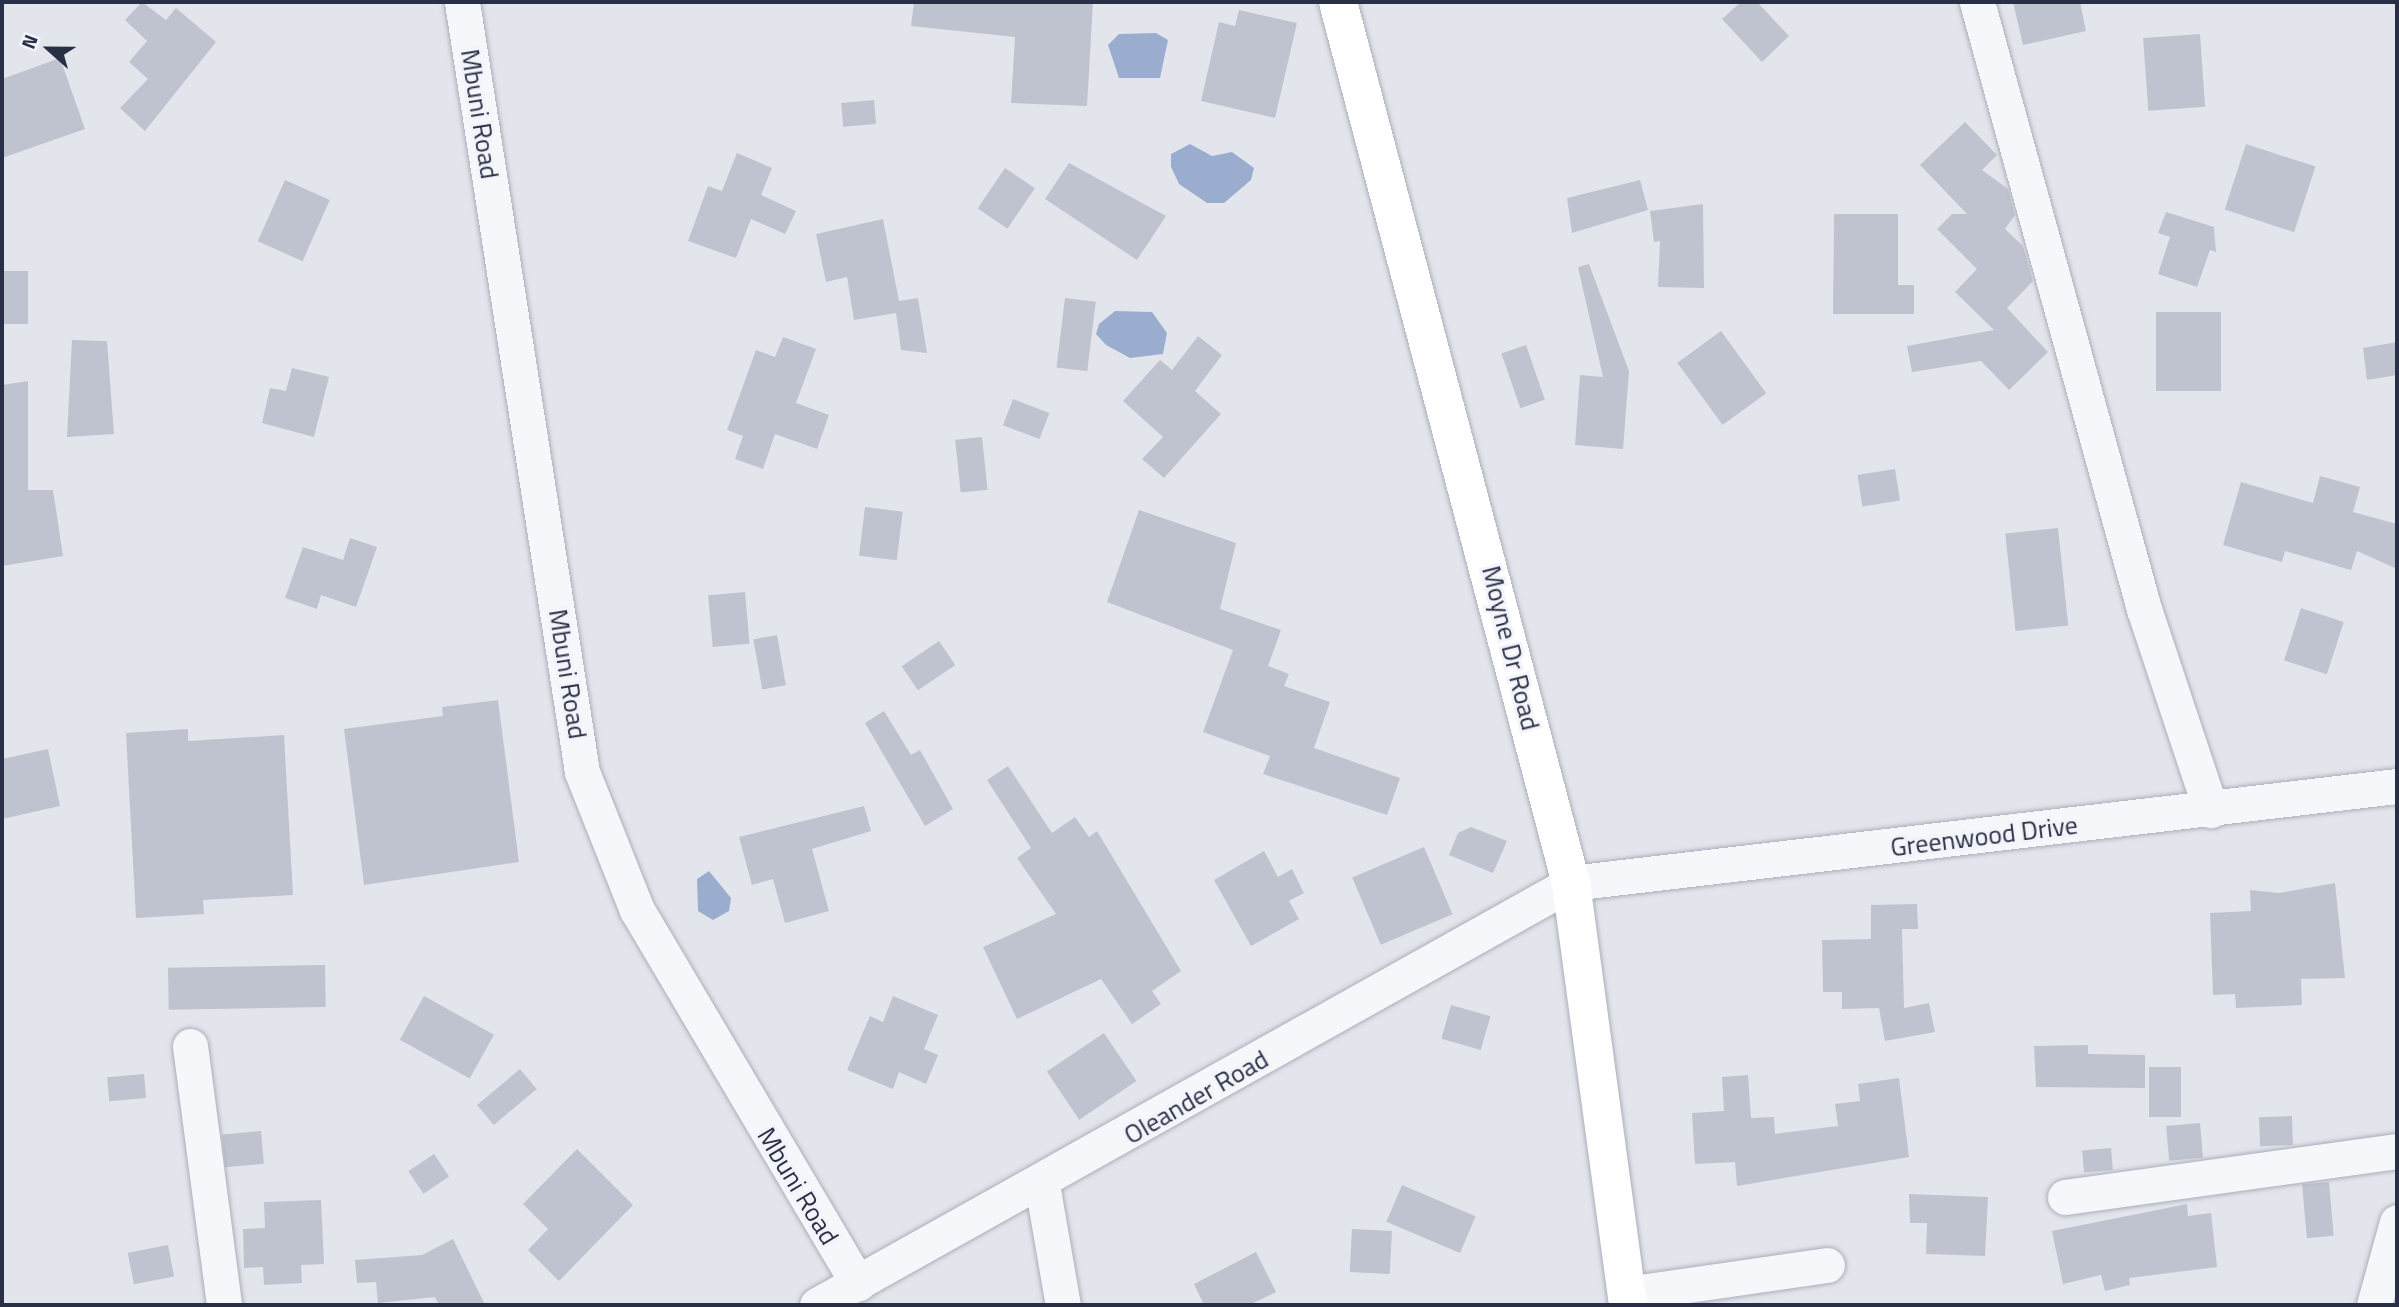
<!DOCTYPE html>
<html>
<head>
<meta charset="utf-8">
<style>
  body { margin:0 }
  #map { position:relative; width:2399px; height:1307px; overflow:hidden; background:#e3e5ec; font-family:"Titillium Web",sans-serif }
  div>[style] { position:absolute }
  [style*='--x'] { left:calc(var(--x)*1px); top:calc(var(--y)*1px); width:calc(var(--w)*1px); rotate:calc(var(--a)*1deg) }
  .water>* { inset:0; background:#9badcf }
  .building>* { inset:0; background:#bfc3d0; transform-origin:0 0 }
  .roads { filter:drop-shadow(0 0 2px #abaeba) drop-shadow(0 0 2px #abaeba) }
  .minor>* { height:35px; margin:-17.5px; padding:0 17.5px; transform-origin:17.5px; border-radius:17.5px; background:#f6f7fa }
  .secondary>* { height:38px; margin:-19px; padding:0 19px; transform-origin:19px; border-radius:19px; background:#fff }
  span { translate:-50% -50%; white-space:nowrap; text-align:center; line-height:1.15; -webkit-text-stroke:6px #f3f4f9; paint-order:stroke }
  .street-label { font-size:26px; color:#292f46 }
  .frame { position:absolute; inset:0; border:4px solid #292f46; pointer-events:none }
  .north { position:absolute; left:14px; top:14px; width:70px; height:70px; -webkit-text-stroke:5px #f3f4f9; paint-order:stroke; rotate:291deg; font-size:19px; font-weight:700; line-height:28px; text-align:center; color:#292f46 }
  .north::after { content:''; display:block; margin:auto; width:24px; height:32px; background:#292f46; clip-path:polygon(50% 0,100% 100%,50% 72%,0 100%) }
</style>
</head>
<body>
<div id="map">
  <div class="water">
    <div style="clip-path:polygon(1156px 33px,1168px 40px,1160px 78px,1119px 78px,1108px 45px,1119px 34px)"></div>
    <div style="clip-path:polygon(1190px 144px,1212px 156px,1232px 152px,1254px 168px,1251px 180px,1224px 203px,1207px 203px,1179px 184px,1171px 167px,1171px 154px)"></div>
    <div style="clip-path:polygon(1115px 311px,1152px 312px,1167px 333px,1163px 354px,1130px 358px,1106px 345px,1096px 334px,1099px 324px)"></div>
    <div style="clip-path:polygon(709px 871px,731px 898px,729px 911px,713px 920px,698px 911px,697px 879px)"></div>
  </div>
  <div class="building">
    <div style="clip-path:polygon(142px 2px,166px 20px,176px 8px,216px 42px,145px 131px,120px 108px,148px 79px,129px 62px,147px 41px,125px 20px)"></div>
    <div style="clip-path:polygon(914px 2px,1093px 2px,1087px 106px,1011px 103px,1015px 37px,911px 26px)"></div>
    <div style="clip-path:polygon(1741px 2px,1757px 2px,1789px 36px,1762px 62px,1722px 19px)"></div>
    <div style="clip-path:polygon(2013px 2px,2080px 2px,2086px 31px,2023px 45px)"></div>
    <div style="clip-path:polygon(1239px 10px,1297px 23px,1275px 118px,1201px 101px,1219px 22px,1235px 26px)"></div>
    <div style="left:2200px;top:34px;width:73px;height:57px;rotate:86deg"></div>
    <div style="clip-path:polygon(60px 58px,85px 129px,2px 158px,2px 79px)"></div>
    <div style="left:874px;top:100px;width:24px;height:33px;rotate:85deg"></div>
    <div style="clip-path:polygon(1965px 122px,1997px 155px,1982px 170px,2008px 189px,2015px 215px,2005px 229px,2023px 246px,2033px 281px,2007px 308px,2048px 352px,2009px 390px,1981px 361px,1912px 372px,1907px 346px,1994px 330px,1955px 292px,1977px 269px,1937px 229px,1952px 214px,1967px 214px,1920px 165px)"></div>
    <div style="left:2246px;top:144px;width:73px;height:69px;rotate:18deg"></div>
    <div style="clip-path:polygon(737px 153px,772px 168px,761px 195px,796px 211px,785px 234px,751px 219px,736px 258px,688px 241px,708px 186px,722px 191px)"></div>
    <div style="clip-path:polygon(1069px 163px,1166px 216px,1137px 260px,1045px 199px)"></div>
    <div style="left:1005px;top:168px;width:36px;height:49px;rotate:34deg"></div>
    <div style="left:285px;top:180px;width:49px;height:67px;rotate:24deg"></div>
    <div style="clip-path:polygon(1640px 180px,1648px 210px,1572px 233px,1567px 198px)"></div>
    <div style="clip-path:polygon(1703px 204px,1704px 288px,1658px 287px,1660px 241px,1654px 242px,1650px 211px)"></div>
    <div style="clip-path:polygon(2166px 212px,2214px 227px,2216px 252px,2210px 250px,2197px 287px,2158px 274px,2170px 237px,2158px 233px)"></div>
    <div style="clip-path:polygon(1834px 214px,1898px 214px,1898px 285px,1914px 285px,1914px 314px,1833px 314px)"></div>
    <div style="clip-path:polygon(883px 219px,899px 301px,918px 298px,927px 353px,901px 350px,896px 313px,854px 320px,847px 277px,826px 282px,816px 234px)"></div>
    <div style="clip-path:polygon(1589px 264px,1629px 371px,1623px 449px,1575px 445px,1580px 375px,1603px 377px,1578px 267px)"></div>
    <div style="left:4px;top:271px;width:24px;height:53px"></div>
    <div style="left:1065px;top:298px;width:31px;height:70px;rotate:7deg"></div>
    <div style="left:2156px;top:312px;width:65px;height:79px"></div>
    <div style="left:1721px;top:331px;width:77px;height:54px;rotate:54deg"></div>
    <div style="clip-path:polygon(1198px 336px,1222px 355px,1195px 391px,1221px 414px,1164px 478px,1142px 459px,1163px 437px,1123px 401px,1160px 360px,1172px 370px)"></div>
    <div style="clip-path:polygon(783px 337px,816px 349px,796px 403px,829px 415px,817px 449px,775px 434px,763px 469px,735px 459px,743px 436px,727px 430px,756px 350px,775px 357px)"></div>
    <div style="clip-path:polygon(72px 340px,107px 341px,114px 434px,67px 437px)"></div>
    <div style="clip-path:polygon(2397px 342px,2397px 375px,2367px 380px,2363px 348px)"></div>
    <div style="left:1526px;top:345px;width:58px;height:26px;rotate:71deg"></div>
    <div style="clip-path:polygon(292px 368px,329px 377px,314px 437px,262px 423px,270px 388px,286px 391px)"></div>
    <div style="clip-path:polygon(28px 381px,28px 490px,53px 490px,63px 556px,2px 566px,2px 385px)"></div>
    <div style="left:1013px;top:399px;width:39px;height:28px;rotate:21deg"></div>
    <div style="left:982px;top:437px;width:53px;height:27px;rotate:84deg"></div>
    <div style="left:1895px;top:469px;width:32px;height:38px;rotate:81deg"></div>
    <div style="clip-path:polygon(2320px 476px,2360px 487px,2353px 512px,2397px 524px,2397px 569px,2357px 551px,2351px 570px,2285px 551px,2282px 562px,2223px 545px,2241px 482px,2313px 503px)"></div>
    <div style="left:865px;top:507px;width:38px;height:49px;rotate:7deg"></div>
    <div style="clip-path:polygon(1139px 510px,1236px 543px,1220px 609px,1281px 630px,1268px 666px,1289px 674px,1284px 686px,1330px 702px,1314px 748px,1400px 778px,1387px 815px,1263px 774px,1270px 756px,1203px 732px,1233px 650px,1107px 602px)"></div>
    <div style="left:2058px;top:528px;width:98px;height:53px;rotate:84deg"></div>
    <div style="clip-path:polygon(350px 538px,377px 547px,356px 607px,321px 595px,317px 609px,285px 598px,303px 547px,343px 560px)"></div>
    <div style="left:745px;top:592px;width:52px;height:37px;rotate:85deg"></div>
    <div style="left:2301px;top:608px;width:45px;height:55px;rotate:18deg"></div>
    <div style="left:777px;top:635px;width:51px;height:24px;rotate:80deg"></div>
    <div style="left:939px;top:641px;width:29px;height:45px;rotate:56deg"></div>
    <div style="clip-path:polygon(498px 700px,519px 862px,364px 885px,344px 729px,443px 716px,442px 707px)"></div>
    <div style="clip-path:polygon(884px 711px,911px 755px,920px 750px,953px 809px,925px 826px,865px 723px)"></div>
    <div style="clip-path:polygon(188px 729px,188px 741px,284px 735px,293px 895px,203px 900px,204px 914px,136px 918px,126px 733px)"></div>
    <div style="clip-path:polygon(48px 749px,60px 806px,2px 819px,2px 759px)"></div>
    <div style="clip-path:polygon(1008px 766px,1052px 833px,1075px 817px,1089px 837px,1097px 831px,1181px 971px,1152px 991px,1161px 1004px,1132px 1024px,1101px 979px,1017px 1019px,983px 947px,1056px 914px,1017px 858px,1031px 848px,987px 780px)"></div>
    <div style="clip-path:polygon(864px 806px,871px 831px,812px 849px,829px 911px,785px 923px,773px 879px,752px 885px,739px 837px)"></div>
    <div style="clip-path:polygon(1471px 827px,1507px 841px,1493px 873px,1449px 855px,1458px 833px)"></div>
    <div style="left:1424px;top:847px;width:73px;height:78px;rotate:67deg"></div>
    <div style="clip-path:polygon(1264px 851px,1278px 877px,1292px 869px,1304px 893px,1289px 901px,1299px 919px,1251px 946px,1214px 880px)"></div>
    <div style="clip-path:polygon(2335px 883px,2345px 978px,2301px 979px,2302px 1005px,2236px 1008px,2235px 994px,2213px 995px,2210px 913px,2251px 911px,2250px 890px,2279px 893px)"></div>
    <div style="clip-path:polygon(1917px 904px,1918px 929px,1902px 929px,1904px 1008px,1929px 1003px,1935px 1032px,1885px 1041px,1879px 1008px,1842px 1009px,1842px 992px,1823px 992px,1822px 940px,1871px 939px,1871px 905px)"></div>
    <div style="left:325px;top:965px;width:42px;height:157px;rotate:89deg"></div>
    <div style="left:424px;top:996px;width:80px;height:50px;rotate:29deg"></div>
    <div style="clip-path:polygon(893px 996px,938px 1015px,924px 1049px,938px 1055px,926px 1084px,899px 1072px,893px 1089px,847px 1070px,870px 1016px,883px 1022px)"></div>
    <div style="left:1451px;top:1005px;width:41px;height:35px;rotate:16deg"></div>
    <div style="left:1104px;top:1033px;width:58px;height:69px;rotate:56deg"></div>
    <div style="clip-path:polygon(2088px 1045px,2088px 1054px,2145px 1055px,2145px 1088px,2036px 1087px,2034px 1046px)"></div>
    <div style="left:2149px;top:1067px;width:32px;height:50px"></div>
    <div style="left:520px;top:1069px;width:26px;height:56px;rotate:50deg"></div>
    <div style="left:144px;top:1074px;width:24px;height:37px;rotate:85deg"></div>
    <div style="clip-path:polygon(1748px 1075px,1751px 1118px,1774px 1117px,1775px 1134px,1838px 1126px,1835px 1104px,1860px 1101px,1858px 1084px,1899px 1078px,1909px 1157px,1737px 1186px,1735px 1162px,1695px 1164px,1692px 1113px,1724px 1111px,1722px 1077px)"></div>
    <div style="left:2292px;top:1116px;width:29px;height:33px;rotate:88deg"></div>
    <div style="left:2200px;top:1123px;width:35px;height:34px;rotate:85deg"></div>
    <div style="left:261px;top:1131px;width:33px;height:39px;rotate:85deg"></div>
    <div style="left:2111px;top:1148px;width:22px;height:29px;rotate:85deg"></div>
    <div style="clip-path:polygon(577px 1149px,633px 1205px,559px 1281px,528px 1250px,548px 1229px,523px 1204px)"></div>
    <div style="left:434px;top:1154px;width:27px;height:31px;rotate:56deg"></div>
    <div style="left:2329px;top:1182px;width:54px;height:27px;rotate:85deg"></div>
    <div style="left:1402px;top:1185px;width:80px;height:40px;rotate:23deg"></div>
    <div style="clip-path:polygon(1909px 1194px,1988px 1197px,1985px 1256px,1926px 1254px,1927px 1223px,1910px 1223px)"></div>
    <div style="clip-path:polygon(321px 1200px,324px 1264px,301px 1265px,302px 1283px,264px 1285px,263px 1267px,244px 1268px,243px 1229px,265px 1228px,264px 1202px)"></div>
    <div style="clip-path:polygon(2187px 1204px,2188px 1216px,2211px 1213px,2217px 1267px,2129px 1278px,2130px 1285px,2105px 1291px,2101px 1275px,2063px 1284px,2052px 1231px)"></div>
    <div style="left:1352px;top:1229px;width:40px;height:43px;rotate:3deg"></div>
    <div style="clip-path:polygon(453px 1239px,485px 1305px,439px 1305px,435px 1297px,378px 1303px,376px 1282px,357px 1283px,355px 1260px,422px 1255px)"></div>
    <div style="left:168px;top:1245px;width:32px;height:41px;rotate:79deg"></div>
    <div style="clip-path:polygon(1256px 1252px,1276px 1292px,1249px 1305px,1204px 1305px,1194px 1284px)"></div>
  </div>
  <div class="roads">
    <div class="minor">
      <div style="--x:462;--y:2;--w:779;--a:81.14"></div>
      <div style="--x:582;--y:772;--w:149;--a:68.3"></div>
      <div style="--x:637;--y:910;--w:434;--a:59.4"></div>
      <div style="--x:1977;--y:2;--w:630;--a:74.62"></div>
      <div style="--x:2144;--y:609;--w:212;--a:71.6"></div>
      <div style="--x:190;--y:1046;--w:261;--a:82.5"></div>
      <div style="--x:1042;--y:1184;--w:123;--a:80.2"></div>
      <div style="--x:2065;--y:1197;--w:335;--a:-7.9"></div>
      <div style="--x:1626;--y:1294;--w:203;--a:-8.2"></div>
      <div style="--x:817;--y:1305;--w:864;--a:-29.23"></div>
      <div style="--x:1571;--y:883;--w:832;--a:-6.7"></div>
      <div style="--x:2374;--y:1305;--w:86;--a:-74.5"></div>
    </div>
    <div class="secondary">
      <div style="--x:1338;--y:2;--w:911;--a:75.19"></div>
      <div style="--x:1571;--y:883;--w:426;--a:82.3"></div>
    </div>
  </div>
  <div class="street-label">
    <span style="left:480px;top:114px;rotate:81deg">Mbuni Road</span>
    <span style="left:1511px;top:648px;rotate:76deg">Moyne Dr Road</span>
    <span style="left:568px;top:674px;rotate:81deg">Mbuni Road</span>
    <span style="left:1984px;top:836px;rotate:-7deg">Greenwood Drive</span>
    <span style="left:1196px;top:1097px;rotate:-30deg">Oleander Road</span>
    <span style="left:798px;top:1186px;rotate:59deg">Mbuni Road</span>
  </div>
  <div class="frame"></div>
  <div class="north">N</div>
</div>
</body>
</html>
